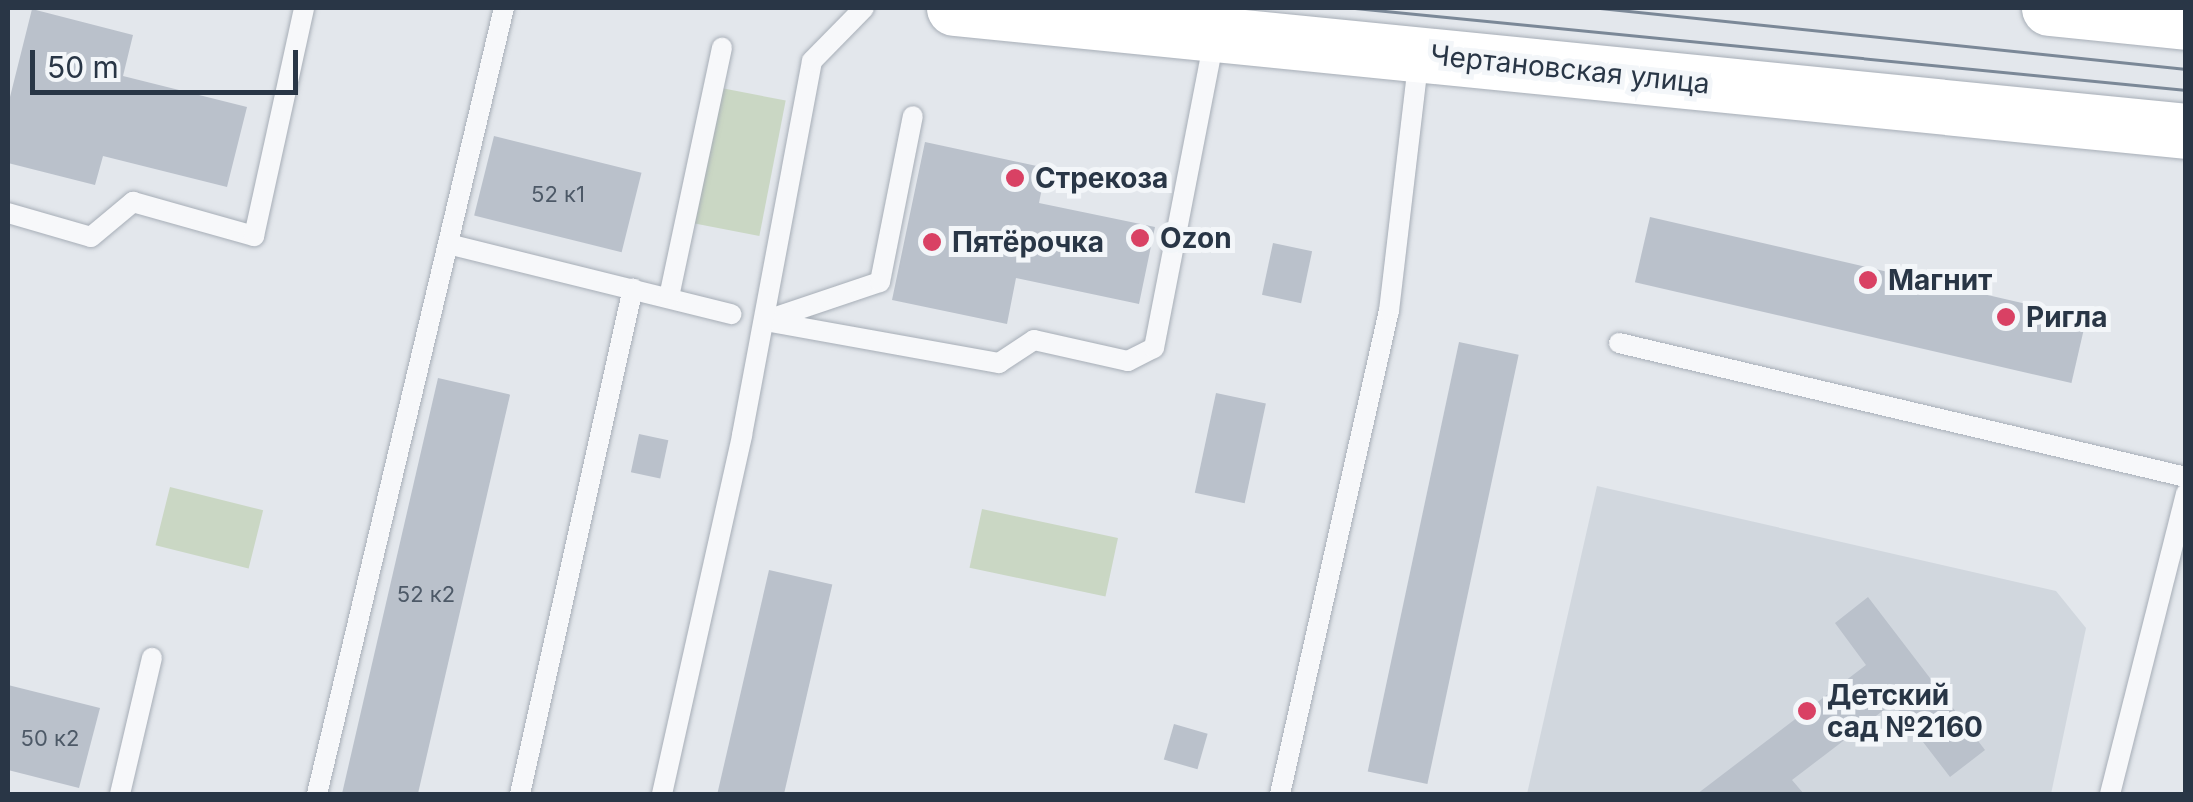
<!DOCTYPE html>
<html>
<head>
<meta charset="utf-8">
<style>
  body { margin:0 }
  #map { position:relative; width:2193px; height:802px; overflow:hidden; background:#e3e7ec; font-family:Inter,sans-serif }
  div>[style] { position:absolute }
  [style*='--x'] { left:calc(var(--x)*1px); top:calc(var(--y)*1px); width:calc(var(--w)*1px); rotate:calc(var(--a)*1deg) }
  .built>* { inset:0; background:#d1d7de }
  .green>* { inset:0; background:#cad7c4; transform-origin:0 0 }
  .building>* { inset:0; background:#bac1cb; transform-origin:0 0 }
  .roads { filter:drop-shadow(0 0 2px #a7aeb7) drop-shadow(0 0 2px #a7aeb7) }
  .lane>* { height:20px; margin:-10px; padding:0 10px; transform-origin:10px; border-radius:10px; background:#f7f8fa }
  .secondary>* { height:55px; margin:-27.5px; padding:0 27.5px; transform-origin:27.5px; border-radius:27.5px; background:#fff }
  .tram>* { height:2.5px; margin:-1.25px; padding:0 1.25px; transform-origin:1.25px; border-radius:1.25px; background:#7b8897 }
  .dots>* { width:28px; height:28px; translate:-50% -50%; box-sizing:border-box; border:5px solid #f3f6f9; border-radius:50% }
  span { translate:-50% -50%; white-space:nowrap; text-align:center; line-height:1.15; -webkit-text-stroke:10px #f3f6f9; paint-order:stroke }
  .number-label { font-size:22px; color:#4d5967 }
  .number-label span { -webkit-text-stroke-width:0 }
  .street-label { font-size:28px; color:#293646 }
  .poi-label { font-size:28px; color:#293646; font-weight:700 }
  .left { translate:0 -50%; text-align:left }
  .frame { position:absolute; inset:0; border:10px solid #293646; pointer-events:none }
  .scale { position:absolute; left:30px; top:50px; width:268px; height:45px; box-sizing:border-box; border:5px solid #293646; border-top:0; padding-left:12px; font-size:30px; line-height:35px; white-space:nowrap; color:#293646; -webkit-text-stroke:8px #f3f6f9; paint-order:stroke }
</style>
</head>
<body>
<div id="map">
  <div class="built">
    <div style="clip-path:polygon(1597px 486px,2056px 591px,2086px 628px,2051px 794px,1527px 794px)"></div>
  </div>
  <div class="green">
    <div style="left:716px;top:87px;width:71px;height:138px;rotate:11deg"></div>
    <div style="left:170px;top:487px;width:96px;height:60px;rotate:14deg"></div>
    <div style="left:982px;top:509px;width:139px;height:60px;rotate:12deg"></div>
  </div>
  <div class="building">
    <div style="clip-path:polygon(32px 9px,133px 35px,123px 76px,247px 107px,227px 187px,103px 156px,95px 185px,8px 163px,8px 105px)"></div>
    <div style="left:494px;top:136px;width:152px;height:82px;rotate:14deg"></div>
    <div style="clip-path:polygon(925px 142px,1046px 168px,1039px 203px,1155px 227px,1139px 304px,1016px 278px,1007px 324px,892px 300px)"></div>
    <div style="left:1650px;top:217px;width:448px;height:67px;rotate:13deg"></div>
    <div style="left:1273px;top:243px;width:40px;height:53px;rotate:12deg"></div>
    <div style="left:1459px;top:342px;width:61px;height:439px;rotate:12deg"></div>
    <div style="left:438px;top:378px;width:74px;height:427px;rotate:13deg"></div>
    <div style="left:1216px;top:393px;width:51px;height:102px;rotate:12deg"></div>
    <div style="left:639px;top:434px;width:30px;height:39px;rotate:12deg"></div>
    <div style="left:769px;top:570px;width:65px;height:230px;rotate:13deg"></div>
    <div style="clip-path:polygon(1868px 597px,1985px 750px,1950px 777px,1893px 703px,1792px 780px,1804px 794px,1697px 794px,1866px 665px,1835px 623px)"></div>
    <div style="clip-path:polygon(8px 685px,100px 708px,79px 788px,8px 770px)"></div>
    <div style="left:1174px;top:724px;width:35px;height:37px;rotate:16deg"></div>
  </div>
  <div class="roads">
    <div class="lane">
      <div style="--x:8;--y:213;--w:86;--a:16.1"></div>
      <div style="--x:91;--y:237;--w:55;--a:-39.8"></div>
      <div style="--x:133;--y:202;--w:126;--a:15.7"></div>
      <div style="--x:254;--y:236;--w:233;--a:-77.6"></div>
      <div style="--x:448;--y:244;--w:292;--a:13.9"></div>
      <div style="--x:669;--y:297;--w:255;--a:-78"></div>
      <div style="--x:767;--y:320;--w:119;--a:-18.6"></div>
      <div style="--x:880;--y:282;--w:169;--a:-78.8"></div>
      <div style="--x:765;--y:321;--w:238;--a:10.2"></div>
      <div style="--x:999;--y:363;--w:42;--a:-33.3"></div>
      <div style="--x:1034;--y:340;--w:96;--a:12.6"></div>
      <div style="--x:1128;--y:361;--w:29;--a:-27"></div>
      <div style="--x:1154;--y:348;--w:319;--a:-79"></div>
      <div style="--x:1619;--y:343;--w:583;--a:13.3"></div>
      <div style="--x:120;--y:794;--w:140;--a:-76.8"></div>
      <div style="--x:317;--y:794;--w:808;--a:-76.62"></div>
      <div style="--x:520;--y:794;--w:518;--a:-77.41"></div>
      <div style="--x:662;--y:794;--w:368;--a:-77.4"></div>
      <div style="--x:742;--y:435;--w:380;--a:-79.4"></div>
      <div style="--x:812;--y:61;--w:74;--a:-45.5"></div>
      <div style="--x:1280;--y:794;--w:495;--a:-77.3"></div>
      <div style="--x:1389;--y:311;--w:257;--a:-83.3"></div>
      <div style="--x:2110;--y:794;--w:310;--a:-75.8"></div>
    </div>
    <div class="secondary">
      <div style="--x:954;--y:8;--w:1238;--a:5.7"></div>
      <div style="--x:2049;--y:8;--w:138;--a:5.8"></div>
    </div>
  </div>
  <div class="tram">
    <div style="--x:1355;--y:8;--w:835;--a:5.64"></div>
    <div style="--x:1600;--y:8;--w:589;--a:5.94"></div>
  </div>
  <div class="dots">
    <div style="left:1015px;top:178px;background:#d94164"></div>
    <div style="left:1140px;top:238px;background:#d94164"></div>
    <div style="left:932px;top:242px;background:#d94164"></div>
    <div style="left:1868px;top:280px;background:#d94164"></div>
    <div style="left:2006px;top:317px;background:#d94164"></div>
    <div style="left:1807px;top:711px;background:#d94164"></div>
  </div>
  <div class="number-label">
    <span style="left:558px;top:195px">52 к1</span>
    <span style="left:426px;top:595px">52 к2</span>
    <span style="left:50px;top:739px">50 к2</span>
  </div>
  <div class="street-label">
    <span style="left:1570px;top:69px;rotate:6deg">Чертановская улица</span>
  </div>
  <div class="poi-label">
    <span class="left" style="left:1035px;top:178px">Стрекоза</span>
    <span class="left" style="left:1160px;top:238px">Ozon</span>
    <span class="left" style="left:952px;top:242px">Пятёрочка</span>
    <span class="left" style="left:1888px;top:280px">Магнит</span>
    <span class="left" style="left:2026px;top:317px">Ригла</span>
    <span class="left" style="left:1827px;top:711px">Детский<br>сад №2160</span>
  </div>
  <div class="frame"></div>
  <div class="scale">50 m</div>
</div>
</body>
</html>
